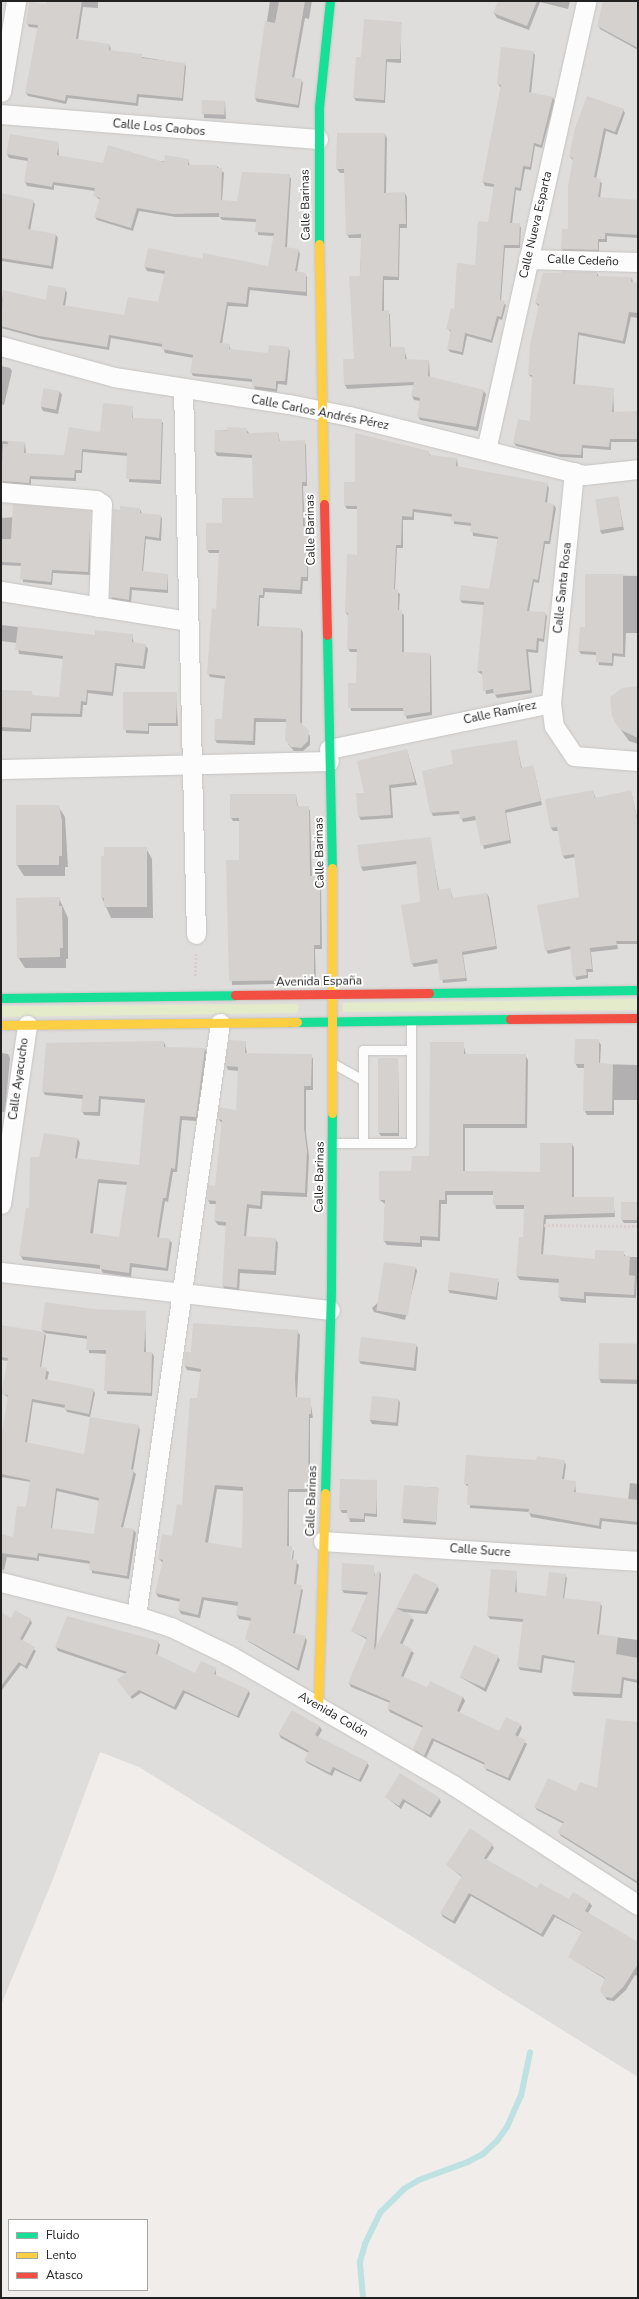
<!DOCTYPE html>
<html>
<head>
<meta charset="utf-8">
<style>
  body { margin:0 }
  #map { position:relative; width:639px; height:2299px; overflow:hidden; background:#f0edea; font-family:"Nunito Sans",sans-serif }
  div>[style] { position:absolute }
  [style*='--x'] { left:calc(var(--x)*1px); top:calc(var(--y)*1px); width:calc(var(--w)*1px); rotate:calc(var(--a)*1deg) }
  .residential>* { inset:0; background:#dfdddc }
  .grass>* { inset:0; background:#e3ebca }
  .shadow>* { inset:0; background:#0003; transform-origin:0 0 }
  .stream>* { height:5.5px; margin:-2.75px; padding:0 2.75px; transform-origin:2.75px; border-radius:2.75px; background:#bee2e2 }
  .building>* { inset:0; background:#d4d1cf; transform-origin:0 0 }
  .path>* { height:2.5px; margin-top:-1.25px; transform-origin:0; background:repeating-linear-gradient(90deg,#dccdcd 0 2px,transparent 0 4px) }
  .roads { filter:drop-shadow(0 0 1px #c5c4c2) drop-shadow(0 0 1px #c5c4c2) }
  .lane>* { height:9px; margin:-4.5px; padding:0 4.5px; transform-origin:4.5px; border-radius:4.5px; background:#fdfcfc }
  .street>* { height:19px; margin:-9.5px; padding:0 9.5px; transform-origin:9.5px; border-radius:9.5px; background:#fdfcfc }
  .fast>* { height:9px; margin:-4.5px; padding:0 4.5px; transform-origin:4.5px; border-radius:4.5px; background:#16e098 }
  .slow>* { height:9px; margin:-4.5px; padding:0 4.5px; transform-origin:4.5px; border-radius:4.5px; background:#ffcf43 }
  .jam>* { height:9px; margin:-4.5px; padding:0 4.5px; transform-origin:4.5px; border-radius:4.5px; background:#f24e42 }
  span { translate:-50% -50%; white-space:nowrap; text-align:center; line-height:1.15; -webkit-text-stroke:4px #fff; paint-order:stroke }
  .street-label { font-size:12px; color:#212121 }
  .frame { position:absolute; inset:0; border:2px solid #212121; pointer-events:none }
  .legend { position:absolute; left:8px; top:2219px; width:140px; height:72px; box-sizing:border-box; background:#fff; border:1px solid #a6a6a6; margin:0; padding:5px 7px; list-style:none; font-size:12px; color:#212121 }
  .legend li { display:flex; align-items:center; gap:8px; height:20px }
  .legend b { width:20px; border:1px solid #a6a6a6 }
</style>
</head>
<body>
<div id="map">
  <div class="residential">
    <div style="clip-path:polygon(1px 1px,638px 1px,638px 2077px,139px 1767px,100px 1752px,53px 1879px,1px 2005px)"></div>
  </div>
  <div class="grass">
    <div style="clip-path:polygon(638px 999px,638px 1010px,343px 1012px,343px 1003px)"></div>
    <div style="clip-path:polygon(297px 1004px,299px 1006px,297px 1013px,1px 1017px,1px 1006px)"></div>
  </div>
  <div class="shadow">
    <div style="clip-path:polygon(47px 1px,98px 1px,98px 8px,83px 7px,78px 40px,110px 45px,111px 52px,185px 64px,186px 67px,183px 101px,139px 97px,138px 106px,68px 98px,66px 104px,28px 96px,26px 93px,39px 28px,29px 27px,27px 23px,47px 6px)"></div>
    <div style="clip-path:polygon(270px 1px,312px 1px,309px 19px,305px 18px,294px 78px,301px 80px,303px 83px,299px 108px,257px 102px,255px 98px)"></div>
    <div style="clip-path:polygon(499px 1px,570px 1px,568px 9px,540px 2px,529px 30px,497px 18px,494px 13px)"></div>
    <div style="clip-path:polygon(607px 1px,638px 1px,638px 50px,600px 29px,598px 25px)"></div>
    <div style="clip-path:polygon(401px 23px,401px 63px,387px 62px,385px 103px,356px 101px,354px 98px,362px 58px)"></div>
    <div style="clip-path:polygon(533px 52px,535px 55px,531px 94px,553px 98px,555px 101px,542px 148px,535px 146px,531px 170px,525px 169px,521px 191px,516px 190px,512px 224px,519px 224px,521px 228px,520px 248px,505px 248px,501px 302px,506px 305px,502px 320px,499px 319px,492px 343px,467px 336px,463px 355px,450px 352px,448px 349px,451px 332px,447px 328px,476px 266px,489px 223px,494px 187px,485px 186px,483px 182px,501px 88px,498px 84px)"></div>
    <div style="clip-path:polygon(203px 101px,225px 102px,226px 119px,204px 118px)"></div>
    <div style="clip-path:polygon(623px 110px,625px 113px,617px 135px,606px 131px,596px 179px,602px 183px,600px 198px,638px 201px,638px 238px,607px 236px,607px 242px,599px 242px,599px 253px,564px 252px,562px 249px,569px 230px,574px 161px,570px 157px,576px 128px)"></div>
    <div style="clip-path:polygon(338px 134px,385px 134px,387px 138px,386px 194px,405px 193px,407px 197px,407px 228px,400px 228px,399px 280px,384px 280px,384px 312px,388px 311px,390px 315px,391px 348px,404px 348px,407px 360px,429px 361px,430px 378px,483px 390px,486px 394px,478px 431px,420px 420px,418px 416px,421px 401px,414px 400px,412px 396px,414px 385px,347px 389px,345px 385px,355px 360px,362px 238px,349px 238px,347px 234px,346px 173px,340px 173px,337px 169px)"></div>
    <div style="clip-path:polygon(58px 143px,59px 156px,103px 164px,188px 160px,190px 166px,217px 166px,224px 173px,222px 201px,238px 203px,289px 175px,291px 179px,287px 248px,298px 250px,300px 254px,297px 272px,305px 274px,307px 277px,307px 296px,250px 290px,248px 307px,228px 306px,222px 344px,229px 345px,231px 351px,269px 354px,288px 348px,290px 351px,287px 385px,278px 384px,277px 392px,255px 390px,253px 382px,193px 376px,191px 372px,194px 358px,165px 353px,163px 347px,111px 338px,109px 350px,42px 339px,1px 328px,1px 303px,4px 291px,46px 301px,65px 289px,67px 293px,65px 307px,125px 316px,159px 304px,165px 274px,147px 271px,145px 267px,203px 260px,269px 267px,274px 236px,258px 235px,257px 222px,222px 220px,220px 217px,176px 217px,139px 211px,133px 231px,97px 220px,95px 217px,100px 200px,94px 195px,95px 191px,54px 185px,54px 190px,27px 186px,25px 182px,28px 161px,9px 158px,7px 154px)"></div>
    <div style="clip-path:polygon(33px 201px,35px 204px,30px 231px,56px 235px,58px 238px,53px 269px,1px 261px,1px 207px)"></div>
    <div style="clip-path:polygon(597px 273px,599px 277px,632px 278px,633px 283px,638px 284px,638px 318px,631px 317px,625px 344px,579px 335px,575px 385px,613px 389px,614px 413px,638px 412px,638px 442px,611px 442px,611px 450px,583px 448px,583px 458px,561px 457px,516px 446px,514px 443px,531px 423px,533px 378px,529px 375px,539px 307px,536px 303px)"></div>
    <div style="clip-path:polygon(1px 366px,10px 368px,12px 371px,4px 405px,1px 404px)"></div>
    <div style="clip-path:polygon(44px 389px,60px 392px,62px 395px,58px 414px,43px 411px,41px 407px)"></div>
    <div style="clip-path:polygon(132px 407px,133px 419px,161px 420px,163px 423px,161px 484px,129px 482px,128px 456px,83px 452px,82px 473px,76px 473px,76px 481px,31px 479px,31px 486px,3px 485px,1px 441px,25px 443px,26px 454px,65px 456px,101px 433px)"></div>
    <div style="clip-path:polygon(246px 429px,249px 433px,278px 433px,280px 442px,304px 441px,306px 445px,307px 486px,303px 486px,305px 527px,309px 531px,308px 581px,303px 581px,302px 594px,265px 592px,264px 598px,260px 598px,259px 627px,301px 629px,303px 633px,302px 725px,310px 736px,310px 745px,303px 751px,294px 751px,288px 744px,287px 722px,256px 722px,255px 745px,217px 743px,215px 740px,223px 720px,226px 679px,210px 677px,208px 673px,217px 610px,220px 553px,209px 553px,207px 549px,224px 524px,254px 499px,253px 458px,217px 456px,215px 452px,216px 431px)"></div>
    <div style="clip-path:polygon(428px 452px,431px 456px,457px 459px,458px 467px,547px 484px,549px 488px,547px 504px,554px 505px,556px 508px,550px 544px,545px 544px,539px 583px,534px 582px,529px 612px,545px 613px,547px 616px,544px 642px,539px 641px,538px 653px,528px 652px,532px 693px,497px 698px,494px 693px,486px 694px,483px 675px,478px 672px,484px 605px,462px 603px,460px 599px,490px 590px,498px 539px,473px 536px,472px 526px,454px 524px,453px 517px,414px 512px,414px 520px,403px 520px,403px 548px,397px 548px,395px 590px,400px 594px,399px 611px,404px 615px,404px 653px,430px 654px,431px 657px,432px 715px,407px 719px,404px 711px,351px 711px,349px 684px,357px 684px,358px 652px,350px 652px,348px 648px,349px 617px,346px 613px,348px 555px,358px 556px,358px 509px,347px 509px,345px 506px,356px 483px)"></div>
    <div style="clip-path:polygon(618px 497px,624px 530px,602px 534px,600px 531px)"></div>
    <div style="clip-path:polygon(140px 509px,142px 514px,161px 516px,162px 519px,161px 541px,146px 539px,143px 572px,168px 575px,168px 593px,132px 590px,131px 603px,113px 601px,111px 597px)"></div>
    <div style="clip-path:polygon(90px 512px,90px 575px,53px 573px,52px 585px,23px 582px,22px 566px,1px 565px,1px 518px)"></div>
    <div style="clip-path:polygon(586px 575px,638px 576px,638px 633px,626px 633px,625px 657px,614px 656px,613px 666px,599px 665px,597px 655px,581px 654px,579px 651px,586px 628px)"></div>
    <div style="clip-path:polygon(1px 625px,96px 636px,132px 635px,134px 644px,145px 645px,148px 649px,145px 669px,117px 666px,113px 696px,88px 693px,87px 705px,83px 705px,82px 717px,32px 716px,31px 732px,1px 731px,1px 691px,31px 692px,33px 696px,60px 698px,64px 659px,19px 654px,17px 643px,1px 641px)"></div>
    <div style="clip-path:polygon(638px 687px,638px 744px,629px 741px,619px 727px)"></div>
    <div style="clip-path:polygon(124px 693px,176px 693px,178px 726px,149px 726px,149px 734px,126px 733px)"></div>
    <div style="clip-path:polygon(516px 741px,522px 769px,532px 766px,534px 770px,542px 805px,506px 813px,511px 843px,484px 849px,477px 820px,463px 822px,460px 814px,433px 816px,431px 812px,454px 765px)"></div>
    <div style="clip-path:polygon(407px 750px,417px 785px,391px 788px,393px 818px,361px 820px,359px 817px,366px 794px)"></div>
    <div style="clip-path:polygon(593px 791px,596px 799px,630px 791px,632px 795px,638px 822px,638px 944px,617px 944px,618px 949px,591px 952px,593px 972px,588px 972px,588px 978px,576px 980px,571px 949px,548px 954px,546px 950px,580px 898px,576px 857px,565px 859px,563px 856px,559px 831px,553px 831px,551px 828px,546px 800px)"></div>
    <div style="clip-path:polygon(296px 795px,298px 807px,308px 807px,310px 811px,312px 877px,319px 877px,321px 881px,322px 949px,315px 949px,316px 983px,232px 985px,227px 861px,240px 861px,240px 821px,233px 821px,231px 818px)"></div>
    <div style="clip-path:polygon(17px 806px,58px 806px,65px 817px,68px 867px,65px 867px,65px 876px,24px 876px,17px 865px)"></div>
    <div style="clip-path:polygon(430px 838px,439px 891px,450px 889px,453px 899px,487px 894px,489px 897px,497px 949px,463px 955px,467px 981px,443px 983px,439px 963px,414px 967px,412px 964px,421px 903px,417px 864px,363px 871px,361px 867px,358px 846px)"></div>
    <div style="clip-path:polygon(146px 848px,152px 859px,153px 918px,111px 918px,102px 898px)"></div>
    <div style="clip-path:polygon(59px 898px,68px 918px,68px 959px,66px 959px,66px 968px,25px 968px,18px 957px)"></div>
    <div style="clip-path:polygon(598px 1040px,601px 1045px,600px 1064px,638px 1065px,638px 1100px,614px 1100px,614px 1115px,587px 1115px,584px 1110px,585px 1068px,578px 1068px,575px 1063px)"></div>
    <div style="clip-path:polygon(evenodd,164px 1042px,166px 1048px,205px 1049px,207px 1053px,197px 1121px,182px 1120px,177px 1172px,173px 1172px,168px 1202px,165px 1201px,159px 1238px,169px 1239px,172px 1243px,168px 1271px,132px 1267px,131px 1277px,103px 1273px,101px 1269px,23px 1260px,21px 1256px,40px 1158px,78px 1139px,80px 1143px,77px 1159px,140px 1166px,146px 1103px,101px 1099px,100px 1116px,84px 1115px,82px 1111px,83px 1099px,45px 1095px,43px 1091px,164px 1042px,99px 1183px,128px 1185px,120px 1238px,93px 1234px,99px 1183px)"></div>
    <div style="clip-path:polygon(245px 1042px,247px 1054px,311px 1055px,313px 1059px,313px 1090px,306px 1090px,306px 1133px,309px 1156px,307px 1197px,263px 1195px,262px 1209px,249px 1208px,246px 1237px,275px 1239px,278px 1243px,276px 1275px,240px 1273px,239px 1292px,225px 1290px,223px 1286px,227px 1226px,218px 1225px,215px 1221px,217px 1204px,210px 1204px,208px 1200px,216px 1187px,222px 1123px,218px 1119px,237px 1111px,239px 1071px,228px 1070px,226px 1066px)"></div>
    <div style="clip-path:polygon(463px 1043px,466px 1055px,525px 1055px,528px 1060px,527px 1128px,465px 1128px,465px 1172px,541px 1173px,572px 1144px,574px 1148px,574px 1198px,613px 1198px,615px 1217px,546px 1219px,543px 1255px,596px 1260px,623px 1252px,626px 1257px,638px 1257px,636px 1298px,586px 1296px,586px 1303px,561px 1301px,559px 1296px,560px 1283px,520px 1280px,517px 1276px,524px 1238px,525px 1209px,496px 1209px,494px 1195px,447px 1195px,447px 1204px,441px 1204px,440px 1241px,422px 1240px,422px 1247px,387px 1245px,384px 1241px,385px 1204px,380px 1200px,430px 1157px)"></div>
    <div style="clip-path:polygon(1px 1053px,8px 1054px,10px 1058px,5px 1112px,1px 1112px)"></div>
    <div style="clip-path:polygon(398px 1059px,399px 1136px,381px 1136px,379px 1133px)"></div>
    <div style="clip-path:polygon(638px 1203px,638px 1223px,624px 1223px,622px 1220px)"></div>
    <div style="clip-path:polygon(416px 1268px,417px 1271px,405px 1320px,374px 1312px,372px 1308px)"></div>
    <div style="clip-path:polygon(497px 1279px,499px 1283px,497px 1300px,450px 1293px,448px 1290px)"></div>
    <div style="clip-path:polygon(evenodd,92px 1310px,145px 1312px,146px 1353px,152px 1353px,154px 1356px,152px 1396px,107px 1394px,107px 1354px,89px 1353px,88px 1339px,44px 1333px,46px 1336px,41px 1368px,49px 1372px,47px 1381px,93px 1390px,95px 1393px,90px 1417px,67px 1412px,65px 1408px,33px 1402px,27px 1443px,85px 1455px,138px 1426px,140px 1430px,133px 1471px,136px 1474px,123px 1528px,134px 1530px,136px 1533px,129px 1579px,92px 1573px,91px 1564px,39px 1556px,39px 1561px,7px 1557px,4px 1570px,1px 1569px,1px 1535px,14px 1539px,26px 1508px,31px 1482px,1px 1477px,1px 1446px,9px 1398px,2px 1393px,8px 1361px,1px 1360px,1px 1326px,44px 1333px,42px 1329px,92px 1310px,57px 1491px,100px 1501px,95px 1535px,52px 1529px,57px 1491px)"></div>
    <div style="clip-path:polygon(evenodd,297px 1331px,300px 1335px,297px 1398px,310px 1399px,313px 1418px,310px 1418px,310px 1492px,289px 1492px,289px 1547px,294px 1551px,293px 1560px,299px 1565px,296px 1585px,303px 1590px,295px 1634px,305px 1637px,307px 1641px,299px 1671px,249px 1642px,246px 1638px,251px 1621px,239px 1619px,237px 1615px,238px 1606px,204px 1600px,200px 1618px,181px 1614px,179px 1610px,181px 1602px,158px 1597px,156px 1593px,163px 1563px,159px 1559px,172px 1537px,183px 1506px,198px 1399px,201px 1372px,187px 1370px,185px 1366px,186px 1353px,297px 1331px,217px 1489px,244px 1491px,243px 1549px,208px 1543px,217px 1489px,297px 1331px,291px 1550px,293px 1550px,291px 1564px,289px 1564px,291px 1550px)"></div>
    <div style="clip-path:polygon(416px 1345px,418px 1348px,416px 1371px,361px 1364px,359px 1361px)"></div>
    <div style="clip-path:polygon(638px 1345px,638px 1384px,601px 1383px,599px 1378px)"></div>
    <div style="clip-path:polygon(373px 1397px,399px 1400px,400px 1403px,398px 1426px,372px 1424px,370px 1420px)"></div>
    <div style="clip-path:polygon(537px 1461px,564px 1461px,566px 1465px,564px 1480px,575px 1482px,576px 1493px,628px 1500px,630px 1483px,638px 1484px,638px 1525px,602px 1521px,601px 1529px,531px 1517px,529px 1512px,470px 1508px,469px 1487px,465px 1484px)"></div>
    <div style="clip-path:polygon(376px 1481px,377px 1517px,365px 1516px,365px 1522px,350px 1522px,348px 1513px,342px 1513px,340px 1509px)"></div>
    <div style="left:405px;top:1486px;width:33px;height:37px;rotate:3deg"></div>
    <div style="clip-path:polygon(373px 1566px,375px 1576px,379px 1571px,381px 1574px,376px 1649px,398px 1610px,397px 1608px,415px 1574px,437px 1586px,439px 1590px,427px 1614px,401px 1612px,414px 1620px,402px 1645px,414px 1653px,403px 1678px,427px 1688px,463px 1697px,465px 1701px,459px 1713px,500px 1733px,520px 1724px,522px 1728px,518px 1737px,527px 1744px,510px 1781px,486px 1770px,485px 1765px,434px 1741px,426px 1758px,416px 1752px,414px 1749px,423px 1728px,390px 1712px,388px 1708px,390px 1703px,351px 1687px,349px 1683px,368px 1640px,352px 1631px,368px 1595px,344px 1593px,342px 1590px)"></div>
    <div style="clip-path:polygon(516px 1572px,517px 1593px,547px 1597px,565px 1575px,567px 1578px,564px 1599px,600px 1603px,602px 1606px,599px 1635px,638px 1640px,638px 1683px,624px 1680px,622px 1698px,574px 1696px,572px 1692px,575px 1663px,544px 1658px,542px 1673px,520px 1670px,518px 1666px,523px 1622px,490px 1619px,488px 1616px)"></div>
    <div style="clip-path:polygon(30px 1619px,32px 1623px,22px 1641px,36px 1651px,27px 1669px,21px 1665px,1px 1691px,1px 1620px)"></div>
    <div style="clip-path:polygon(158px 1642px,160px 1645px,157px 1656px,195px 1674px,216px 1669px,216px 1676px,248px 1690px,250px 1694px,239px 1718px,185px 1693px,176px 1710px,141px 1693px,132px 1699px,121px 1684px,126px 1674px,58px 1651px,56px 1647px)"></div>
    <div style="clip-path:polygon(498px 1657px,500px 1660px,486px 1692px,460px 1677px)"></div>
    <div style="clip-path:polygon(292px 1711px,320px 1727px,322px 1730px,318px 1737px,367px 1763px,369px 1766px,361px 1782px,335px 1770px,332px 1776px,307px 1763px,305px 1760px,309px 1753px,281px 1738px,279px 1734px)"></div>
    <div style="clip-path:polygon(638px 1723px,638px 1884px,561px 1836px,559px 1833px,564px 1824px,537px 1810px,535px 1807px,577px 1793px,598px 1789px)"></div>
    <div style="clip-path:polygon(386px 1797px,439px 1798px,441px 1802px,431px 1818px,405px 1802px,401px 1809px)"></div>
    <div style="clip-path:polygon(492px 1845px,494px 1848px,486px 1860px,538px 1889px,570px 1901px,590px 1903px,592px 1906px,588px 1913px,638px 1943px,638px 1976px,635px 1975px,626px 1990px,614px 2001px,607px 2000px,601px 1990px,605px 1979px,569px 1957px,583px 1932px,555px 1917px,543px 1937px,471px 1896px,455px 1924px,443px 1917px,441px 1913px,462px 1877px,447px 1865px)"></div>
  </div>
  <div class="stream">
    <div style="--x:363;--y:2298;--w:36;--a:-95"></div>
    <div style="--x:360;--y:2262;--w:19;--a:-74"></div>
    <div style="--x:365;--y:2244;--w:34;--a:-64"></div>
    <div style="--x:380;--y:2213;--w:34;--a:-45"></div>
    <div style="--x:404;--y:2189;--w:17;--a:-31"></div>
    <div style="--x:419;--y:2180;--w:52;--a:-20.2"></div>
    <div style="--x:468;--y:2162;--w:17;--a:-28"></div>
    <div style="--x:483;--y:2154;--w:19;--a:-43"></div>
    <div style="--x:497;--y:2141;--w:17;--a:-54"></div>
    <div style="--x:507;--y:2127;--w:34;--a:-66"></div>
    <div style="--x:521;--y:2096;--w:44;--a:-78.2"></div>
  </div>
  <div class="building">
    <div style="clip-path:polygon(46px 1px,82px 1px,76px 39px,110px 44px,109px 50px,142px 54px,142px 58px,185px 63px,182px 98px,137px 94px,136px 103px,66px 95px,65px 101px,25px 93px,38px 25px,26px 24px,29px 2px,46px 4px)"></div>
    <div style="clip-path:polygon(279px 1px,305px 1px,292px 77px,302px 79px,298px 105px,254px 98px,265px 21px,275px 23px)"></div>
    <div style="clip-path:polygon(498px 1px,537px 1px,527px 26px,493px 13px)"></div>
    <div style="clip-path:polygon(603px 1px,638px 1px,638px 48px,597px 26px)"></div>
    <div style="clip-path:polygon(364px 19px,402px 22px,400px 59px,386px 59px,384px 100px,353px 98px,356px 57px,361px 57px)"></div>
    <div style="clip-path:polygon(501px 47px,534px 51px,529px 92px,553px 97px,541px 145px,534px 143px,530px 167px,523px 166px,520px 188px,515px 187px,510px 223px,520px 223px,519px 245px,504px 245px,500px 300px,505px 301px,501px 317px,497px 316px,491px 340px,465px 333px,462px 352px,447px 349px,451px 330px,446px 329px,451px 308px,454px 309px,457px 263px,475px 265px,478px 221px,488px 222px,494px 184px,482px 182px,501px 85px,497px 84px)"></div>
    <div style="clip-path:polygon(587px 96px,624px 109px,615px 132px,604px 128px,594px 177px,601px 179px,598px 197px,638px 200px,638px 235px,605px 233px,605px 239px,598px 239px,598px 250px,561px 249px,562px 229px,568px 229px,568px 186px,573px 158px,569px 157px,575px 128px)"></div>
    <div style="left:202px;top:100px;width:23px;height:14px;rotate:2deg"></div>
    <div style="clip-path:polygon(337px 133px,385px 133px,384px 193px,405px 192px,406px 224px,399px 224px,398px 277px,383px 276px,382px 311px,389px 310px,390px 347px,405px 347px,405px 359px,429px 360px,428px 376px,484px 390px,476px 427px,417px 417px,420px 398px,411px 396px,414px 382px,344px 385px,343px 359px,354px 359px,349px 276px,360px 276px,361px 234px,346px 235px,344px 169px,336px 169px)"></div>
    <div style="clip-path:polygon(10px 134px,59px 142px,57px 155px,103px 163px,108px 145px,164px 162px,165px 155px,189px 159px,188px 165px,217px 165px,217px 168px,222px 168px,221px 200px,237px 201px,242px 172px,290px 174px,285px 247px,299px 249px,295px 271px,306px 273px,306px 292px,248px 287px,246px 304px,227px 302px,220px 343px,230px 344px,229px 349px,268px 353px,269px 345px,289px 347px,285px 381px,276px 381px,276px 389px,252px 386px,252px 379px,190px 373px,193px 355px,162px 349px,162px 344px,109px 335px,107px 347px,39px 336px,1px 326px,3px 290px,46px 300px,48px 285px,66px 288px,63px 305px,124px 315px,128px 297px,158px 302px,165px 271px,144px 267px,148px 248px,203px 259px,203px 253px,268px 266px,274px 233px,255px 232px,256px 219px,219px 217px,219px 213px,173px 214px,137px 208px,131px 228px,94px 217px,100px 198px,93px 196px,95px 188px,53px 182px,52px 187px,24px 182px,28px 158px,6px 154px)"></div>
    <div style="clip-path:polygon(1px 193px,34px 200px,28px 229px,56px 234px,51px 266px,1px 258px)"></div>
    <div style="clip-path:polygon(561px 271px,597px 272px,597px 276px,632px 277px,631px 282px,638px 283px,638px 313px,629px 312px,623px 341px,578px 332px,573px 384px,614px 388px,612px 412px,638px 411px,638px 439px,610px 439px,609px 447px,582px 445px,581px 455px,559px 454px,513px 443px,518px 419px,530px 421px,532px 375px,528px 375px,530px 345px,539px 304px,535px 303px,543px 273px,561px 273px)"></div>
    <div style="left:44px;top:388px;width:16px;height:19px;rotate:11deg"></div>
    <div style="clip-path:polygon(103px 403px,133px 406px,132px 418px,162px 419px,160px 480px,126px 479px,127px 453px,82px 449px,81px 470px,75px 470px,74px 478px,30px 476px,29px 483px,1px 481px,3px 444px,8px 444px,8px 441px,25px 442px,24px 453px,64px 455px,69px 427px,100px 432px)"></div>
    <div style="clip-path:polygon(227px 427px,247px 428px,247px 433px,278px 432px,279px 441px,305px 440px,306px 482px,302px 482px,303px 526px,308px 526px,307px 577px,301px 577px,300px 590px,263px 588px,263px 595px,259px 595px,257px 626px,301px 628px,300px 722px,309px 731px,308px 741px,301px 748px,291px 747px,285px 740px,286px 719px,254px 718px,253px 741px,214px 740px,215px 719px,222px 719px,225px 676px,207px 674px,212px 608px,216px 609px,219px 550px,206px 550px,206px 523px,222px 523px,222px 498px,253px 498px,252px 455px,214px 452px,215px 430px,227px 431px)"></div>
    <div style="clip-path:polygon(355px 433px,429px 451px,429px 455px,457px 458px,456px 466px,548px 483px,545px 502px,554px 504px,549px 541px,544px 541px,538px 580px,533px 579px,527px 611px,546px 612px,543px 639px,537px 638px,536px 650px,526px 649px,530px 690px,494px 695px,493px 689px,483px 691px,482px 671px,477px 672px,484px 602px,459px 600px,461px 585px,489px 589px,498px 537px,470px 532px,471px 523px,451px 521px,452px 514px,413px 509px,412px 517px,402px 516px,401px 545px,396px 545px,394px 589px,398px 589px,398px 610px,402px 610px,402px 652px,430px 653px,430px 712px,404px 716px,403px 708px,348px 708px,348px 683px,356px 683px,357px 649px,347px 649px,348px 613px,345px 613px,347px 554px,357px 555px,357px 506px,344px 506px,344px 482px,355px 482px)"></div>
    <div style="left:618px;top:496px;width:31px;height:23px;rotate:81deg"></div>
    <div style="clip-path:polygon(13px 504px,91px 511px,88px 572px,52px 570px,51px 582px,20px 579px,21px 563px,1px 562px,1px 539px,11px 539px)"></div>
    <div style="clip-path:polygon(120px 506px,140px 508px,140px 513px,161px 515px,159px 538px,145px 536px,142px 571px,168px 574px,167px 590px,130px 587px,129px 600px,110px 597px,113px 509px,120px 510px)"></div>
    <div style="clip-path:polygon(585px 574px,623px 574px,623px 654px,612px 653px,612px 663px,596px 662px,596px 652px,578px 651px,580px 627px,585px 627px)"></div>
    <div style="clip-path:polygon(18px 626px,95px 635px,95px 630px,133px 634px,132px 642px,146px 644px,143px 666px,115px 663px,112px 692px,87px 690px,86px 702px,81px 701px,80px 714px,31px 713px,30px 729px,1px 727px,1px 690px,32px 691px,32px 695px,59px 697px,63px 656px,15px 650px)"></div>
    <div style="clip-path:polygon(638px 686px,638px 738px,621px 730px,616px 724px,612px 716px,610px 697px,622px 688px)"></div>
    <div style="clip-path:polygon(123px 692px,177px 692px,176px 723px,148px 723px,148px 731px,123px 730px)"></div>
    <div style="clip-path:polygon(517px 740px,521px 768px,533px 765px,541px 801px,505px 810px,510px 840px,481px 846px,475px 816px,460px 819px,459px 811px,430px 813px,422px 771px,453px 764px,451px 750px)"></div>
    <div style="clip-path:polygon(407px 749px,415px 782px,389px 785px,391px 815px,358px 817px,356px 793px,364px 793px,357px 761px)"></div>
    <div style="clip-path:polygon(593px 790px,595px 798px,631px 790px,638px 824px,638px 941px,616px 941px,617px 945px,590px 948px,592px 969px,586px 969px,587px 975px,573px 977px,570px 946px,545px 951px,537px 905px,579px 897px,574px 854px,562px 856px,557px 827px,550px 828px,545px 799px)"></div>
    <div style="clip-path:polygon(230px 794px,296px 794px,297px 806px,309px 806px,310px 876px,320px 876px,320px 945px,314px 945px,314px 980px,229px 981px,226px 860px,239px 860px,239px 818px,230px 818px)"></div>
    <div style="clip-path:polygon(16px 805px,59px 805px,62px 821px,62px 856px,59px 856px,59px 865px,16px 865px)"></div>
    <div style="clip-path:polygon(431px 837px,438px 890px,451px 888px,452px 898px,487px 893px,496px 946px,462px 952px,466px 978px,440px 980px,437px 959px,411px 964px,401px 905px,420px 902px,416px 861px,360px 867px,357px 845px)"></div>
    <div style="clip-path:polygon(104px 847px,147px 847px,147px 907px,104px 907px,104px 898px,101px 898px,101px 856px,104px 856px)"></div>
    <div style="clip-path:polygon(60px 897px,59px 906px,62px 906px,63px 948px,60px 948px,60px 957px,17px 958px,16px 898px)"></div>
    <div style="clip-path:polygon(575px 1039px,599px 1039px,599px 1063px,613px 1064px,612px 1111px,583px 1111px,584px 1064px,574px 1064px)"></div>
    <div style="clip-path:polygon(229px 1040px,246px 1041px,245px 1053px,312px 1054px,311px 1086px,304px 1086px,304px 1128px,307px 1151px,305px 1193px,261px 1191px,260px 1206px,247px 1204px,244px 1236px,276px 1238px,274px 1271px,238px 1269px,237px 1288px,222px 1286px,226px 1222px,214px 1221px,216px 1201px,207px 1200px,208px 1185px,215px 1186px,222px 1120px,217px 1119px,219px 1107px,236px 1110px,238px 1067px,225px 1066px)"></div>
    <div style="clip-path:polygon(evenodd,164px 1041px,164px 1047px,205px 1048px,196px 1117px,180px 1116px,175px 1169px,171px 1168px,166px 1198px,163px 1198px,157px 1237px,170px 1239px,166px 1268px,130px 1263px,129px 1273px,100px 1269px,100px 1265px,19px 1256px,26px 1208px,29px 1208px,30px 1157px,39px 1157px,44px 1133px,78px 1138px,75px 1158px,139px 1165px,145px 1099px,99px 1096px,98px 1112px,81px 1112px,83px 1095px,42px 1092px,46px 1043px,164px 1041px,98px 1179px,127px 1182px,119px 1237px,90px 1233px,98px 1179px)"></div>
    <div style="clip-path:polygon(430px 1042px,464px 1042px,464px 1054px,526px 1054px,525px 1124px,463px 1124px,463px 1171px,540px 1172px,540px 1143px,572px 1143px,572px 1197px,614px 1197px,614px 1213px,544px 1215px,541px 1254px,595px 1259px,595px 1250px,624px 1251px,624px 1256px,630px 1256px,629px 1275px,635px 1276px,634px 1295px,584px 1292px,584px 1299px,558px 1297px,559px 1279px,516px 1276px,519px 1237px,523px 1237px,524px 1205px,493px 1205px,493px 1191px,445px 1191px,445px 1200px,439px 1200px,438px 1237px,420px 1236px,420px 1243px,383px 1241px,385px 1200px,379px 1200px,379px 1171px,411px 1171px,412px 1156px,429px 1156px)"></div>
    <div style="left:378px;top:1058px;width:20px;height:75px"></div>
    <div style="left:621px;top:1202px;width:17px;height:18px"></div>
    <div style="left:384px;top:1262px;width:32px;height:49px;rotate:9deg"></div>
    <div style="left:450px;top:1272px;width:49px;height:18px;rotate:8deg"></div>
    <div style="clip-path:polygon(45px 1302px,93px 1309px,146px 1311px,144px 1352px,152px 1352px,151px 1393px,104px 1391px,106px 1350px,86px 1350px,87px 1336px,41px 1330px)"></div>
    <div style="clip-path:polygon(evenodd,193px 1323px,298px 1330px,295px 1379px,296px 1397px,311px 1398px,311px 1414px,309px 1414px,308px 1489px,288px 1489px,287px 1546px,292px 1546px,291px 1559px,297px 1560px,294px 1584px,302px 1585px,293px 1633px,306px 1636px,297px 1668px,245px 1639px,251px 1618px,236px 1615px,238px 1602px,202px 1597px,198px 1615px,178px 1610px,180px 1599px,155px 1593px,163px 1560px,158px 1559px,162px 1534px,172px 1536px,177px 1504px,182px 1505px,190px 1398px,197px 1398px,201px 1369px,184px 1366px,185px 1352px,191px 1352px,193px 1323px,215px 1485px,243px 1487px,242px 1548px,205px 1542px,215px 1485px)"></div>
    <div style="clip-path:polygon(evenodd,1px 1325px,45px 1332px,40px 1367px,47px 1368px,45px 1379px,94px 1389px,89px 1414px,64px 1409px,65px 1405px,32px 1399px,25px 1442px,84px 1454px,90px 1417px,139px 1425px,131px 1469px,134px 1470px,121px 1527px,134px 1529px,127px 1576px,89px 1570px,90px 1561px,38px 1553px,37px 1558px,1px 1553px,1px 1534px,13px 1537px,17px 1506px,26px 1507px,30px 1480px,1px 1474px,1px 1440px,8px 1395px,1px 1394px,8px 1358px,1px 1357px,1px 1325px,56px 1488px,99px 1498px,94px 1534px,51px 1528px,56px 1488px)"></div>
    <div style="left:361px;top:1337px;width:56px;height:24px;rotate:7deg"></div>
    <div style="left:599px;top:1343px;width:39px;height:36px;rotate:1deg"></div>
    <div style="left:372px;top:1396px;width:27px;height:24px;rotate:6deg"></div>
    <div style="clip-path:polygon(466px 1455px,536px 1460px,537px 1456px,565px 1460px,562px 1479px,576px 1481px,574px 1492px,638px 1500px,638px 1522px,600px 1518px,599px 1526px,528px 1513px,529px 1509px,467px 1505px,468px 1484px,464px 1484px)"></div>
    <div style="clip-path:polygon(340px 1479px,377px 1480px,376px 1514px,364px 1513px,364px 1519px,347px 1518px,347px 1510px,339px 1510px)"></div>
    <div style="left:404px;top:1485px;width:35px;height:34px;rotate:5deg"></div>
    <div style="clip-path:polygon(342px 1563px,374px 1565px,374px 1576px,380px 1570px,374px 1650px,396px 1608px,412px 1616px,400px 1643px,412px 1649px,401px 1676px,427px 1687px,430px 1681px,463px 1697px,457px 1711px,499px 1731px,506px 1717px,521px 1724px,515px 1735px,526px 1740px,508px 1778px,483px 1767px,485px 1763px,432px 1738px,424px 1756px,413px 1749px,423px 1726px,387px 1708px,390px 1701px,348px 1683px,367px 1638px,351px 1631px,368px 1592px,341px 1590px)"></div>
    <div style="clip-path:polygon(491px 1569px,517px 1571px,515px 1592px,546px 1596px,549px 1572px,566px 1574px,563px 1598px,601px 1602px,597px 1634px,618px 1637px,616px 1654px,638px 1658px,638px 1680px,622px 1677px,620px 1694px,571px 1692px,575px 1661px,542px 1655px,540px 1670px,517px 1667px,523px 1619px,487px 1616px)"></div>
    <div style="clip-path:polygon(414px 1573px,438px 1585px,425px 1611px,396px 1608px)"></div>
    <div style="clip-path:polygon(15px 1610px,31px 1619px,20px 1639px,35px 1647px,25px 1666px,19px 1662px,1px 1686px,1px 1612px,11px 1618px)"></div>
    <div style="clip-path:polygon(67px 1616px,159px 1641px,156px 1654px,195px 1673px,201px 1661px,217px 1668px,214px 1674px,249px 1690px,237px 1716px,183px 1690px,174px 1707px,139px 1690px,130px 1697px,117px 1680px,127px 1672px,55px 1647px)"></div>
    <div style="left:474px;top:1645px;width:27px;height:35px;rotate:24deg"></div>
    <div style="clip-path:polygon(292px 1710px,320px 1726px,315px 1735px,368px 1762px,359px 1780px,333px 1767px,330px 1773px,304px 1760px,309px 1751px,278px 1734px)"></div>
    <div style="clip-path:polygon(606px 1719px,638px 1722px,638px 1882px,557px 1832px,564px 1822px,534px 1807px,548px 1778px,576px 1791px,580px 1782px,597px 1788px)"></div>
    <div style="clip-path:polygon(400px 1773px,440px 1798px,429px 1815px,403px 1799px,399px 1806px,385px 1797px)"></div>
    <div style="clip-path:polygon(470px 1828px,493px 1844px,484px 1858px,537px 1888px,540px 1883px,569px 1899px,573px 1892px,590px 1902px,585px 1911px,638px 1942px,638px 1964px,624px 1986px,612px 1998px,604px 1997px,600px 1990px,605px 1978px,568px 1957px,582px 1931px,553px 1914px,541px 1934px,469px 1893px,453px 1921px,440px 1913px,462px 1876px,446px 1865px)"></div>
  </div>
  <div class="path">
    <div style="--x:195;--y:976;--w:23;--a:-88"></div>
    <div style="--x:544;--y:1225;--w:94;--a:0.6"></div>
  </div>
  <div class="roads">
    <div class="lane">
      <div style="--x:334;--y:1064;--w:33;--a:29"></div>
      <div style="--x:332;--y:1143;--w:79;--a:0"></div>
      <div style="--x:411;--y:1143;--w:122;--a:-90"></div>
      <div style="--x:363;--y:1143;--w:93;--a:-90"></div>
      <div style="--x:363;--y:1050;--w:48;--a:0"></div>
    </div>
    <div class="street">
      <div style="--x:1;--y:92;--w:92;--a:-80.6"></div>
      <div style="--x:1;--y:114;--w:318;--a:4.5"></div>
      <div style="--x:528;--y:259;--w:110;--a:1.6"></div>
      <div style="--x:1;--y:346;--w:117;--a:15.3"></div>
      <div style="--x:114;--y:377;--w:177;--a:8.8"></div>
      <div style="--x:289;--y:404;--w:61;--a:11.3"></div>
      <div style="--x:349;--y:416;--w:242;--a:14.1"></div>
      <div style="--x:584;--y:475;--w:54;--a:-6.3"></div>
      <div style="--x:183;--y:388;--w:546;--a:88.64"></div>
      <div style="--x:486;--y:450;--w:460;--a:-77.4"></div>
      <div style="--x:574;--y:472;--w:232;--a:95.7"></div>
      <div style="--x:551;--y:703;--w:23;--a:83"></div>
      <div style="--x:554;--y:726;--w:36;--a:56"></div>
      <div style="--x:574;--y:756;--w:64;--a:4.5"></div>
      <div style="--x:1;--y:492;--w:95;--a:4.8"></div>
      <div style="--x:96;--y:500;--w:7;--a:34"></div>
      <div style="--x:102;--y:504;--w:103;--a:92.2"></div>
      <div style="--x:1;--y:591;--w:189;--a:9.1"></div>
      <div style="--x:329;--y:749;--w:227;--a:-11.7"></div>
      <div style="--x:1;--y:769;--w:328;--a:-1.4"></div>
      <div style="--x:1;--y:1204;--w:181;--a:-81.7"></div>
      <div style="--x:1;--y:1272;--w:331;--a:6.6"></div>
      <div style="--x:323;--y:1541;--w:316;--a:3.6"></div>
      <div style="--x:1;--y:1582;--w:143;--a:14.1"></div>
      <div style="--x:140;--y:1617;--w:33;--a:18"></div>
      <div style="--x:171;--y:1627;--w:64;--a:25.8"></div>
      <div style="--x:229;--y:1655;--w:259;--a:30.1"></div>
      <div style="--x:453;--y:1785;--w:221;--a:33"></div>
      <div style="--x:136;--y:1616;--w:599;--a:-81.94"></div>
    </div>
    <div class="fast">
      <div style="--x:319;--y:244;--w:137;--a:-90"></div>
      <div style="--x:319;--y:107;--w:107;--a:-84.1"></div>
      <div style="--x:327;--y:635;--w:233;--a:88.8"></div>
      <div style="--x:429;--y:993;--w:209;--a:-0.8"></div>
      <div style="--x:1;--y:998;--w:234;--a:-0.7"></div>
      <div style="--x:297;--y:1022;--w:213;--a:-0.8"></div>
      <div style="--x:325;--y:1493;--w:205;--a:-88.3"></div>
      <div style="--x:331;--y:1288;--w:175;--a:-89.7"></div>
    </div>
    <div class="slow">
      <div style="--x:319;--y:244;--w:260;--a:88.9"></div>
      <div style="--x:332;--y:868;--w:245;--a:90"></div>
      <div style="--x:1;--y:1025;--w:296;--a:-0.6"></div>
      <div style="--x:318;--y:1706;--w:213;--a:-88.1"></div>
    </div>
    <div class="jam">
      <div style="--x:324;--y:504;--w:131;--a:88.7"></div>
      <div style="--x:235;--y:995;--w:194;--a:-0.6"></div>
      <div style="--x:510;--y:1019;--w:128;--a:-0.4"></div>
    </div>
  </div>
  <div class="street-label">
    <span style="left:159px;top:128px;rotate:5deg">Calle Los Caobos</span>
    <span style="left:306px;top:205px;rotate:-91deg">Calle Barinas</span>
    <span style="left:536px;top:225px;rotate:-77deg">Calle Nueva Esparta</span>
    <span style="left:583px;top:261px;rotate:2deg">Calle Cedeño</span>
    <span style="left:320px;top:413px;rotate:11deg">Calle Carlos Andrés Pérez</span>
    <span style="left:311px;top:530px;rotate:-91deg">Calle Barinas</span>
    <span style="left:563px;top:588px;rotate:-84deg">Calle Santa Rosa</span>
    <span style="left:500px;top:713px;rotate:-12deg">Calle Ramírez</span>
    <span style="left:320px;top:853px;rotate:-91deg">Calle Barinas</span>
    <span style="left:319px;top:982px;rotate:-1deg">Avenida España</span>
    <span style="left:19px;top:1079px;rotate:-82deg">Calle Ayacucho</span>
    <span style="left:320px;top:1177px;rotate:-89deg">Calle Barinas</span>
    <span style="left:312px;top:1501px;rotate:-88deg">Calle Barinas</span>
    <span style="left:480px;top:1551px;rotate:4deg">Calle Sucre</span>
    <span style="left:333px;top:1715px;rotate:30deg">Avenida Colón</span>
  </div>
  <div class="frame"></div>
  <ul class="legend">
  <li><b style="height:5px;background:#16e098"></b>Fluido</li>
  <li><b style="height:5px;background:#ffcf43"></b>Lento</li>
  <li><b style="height:5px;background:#f24e42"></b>Atasco</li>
  </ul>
</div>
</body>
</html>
